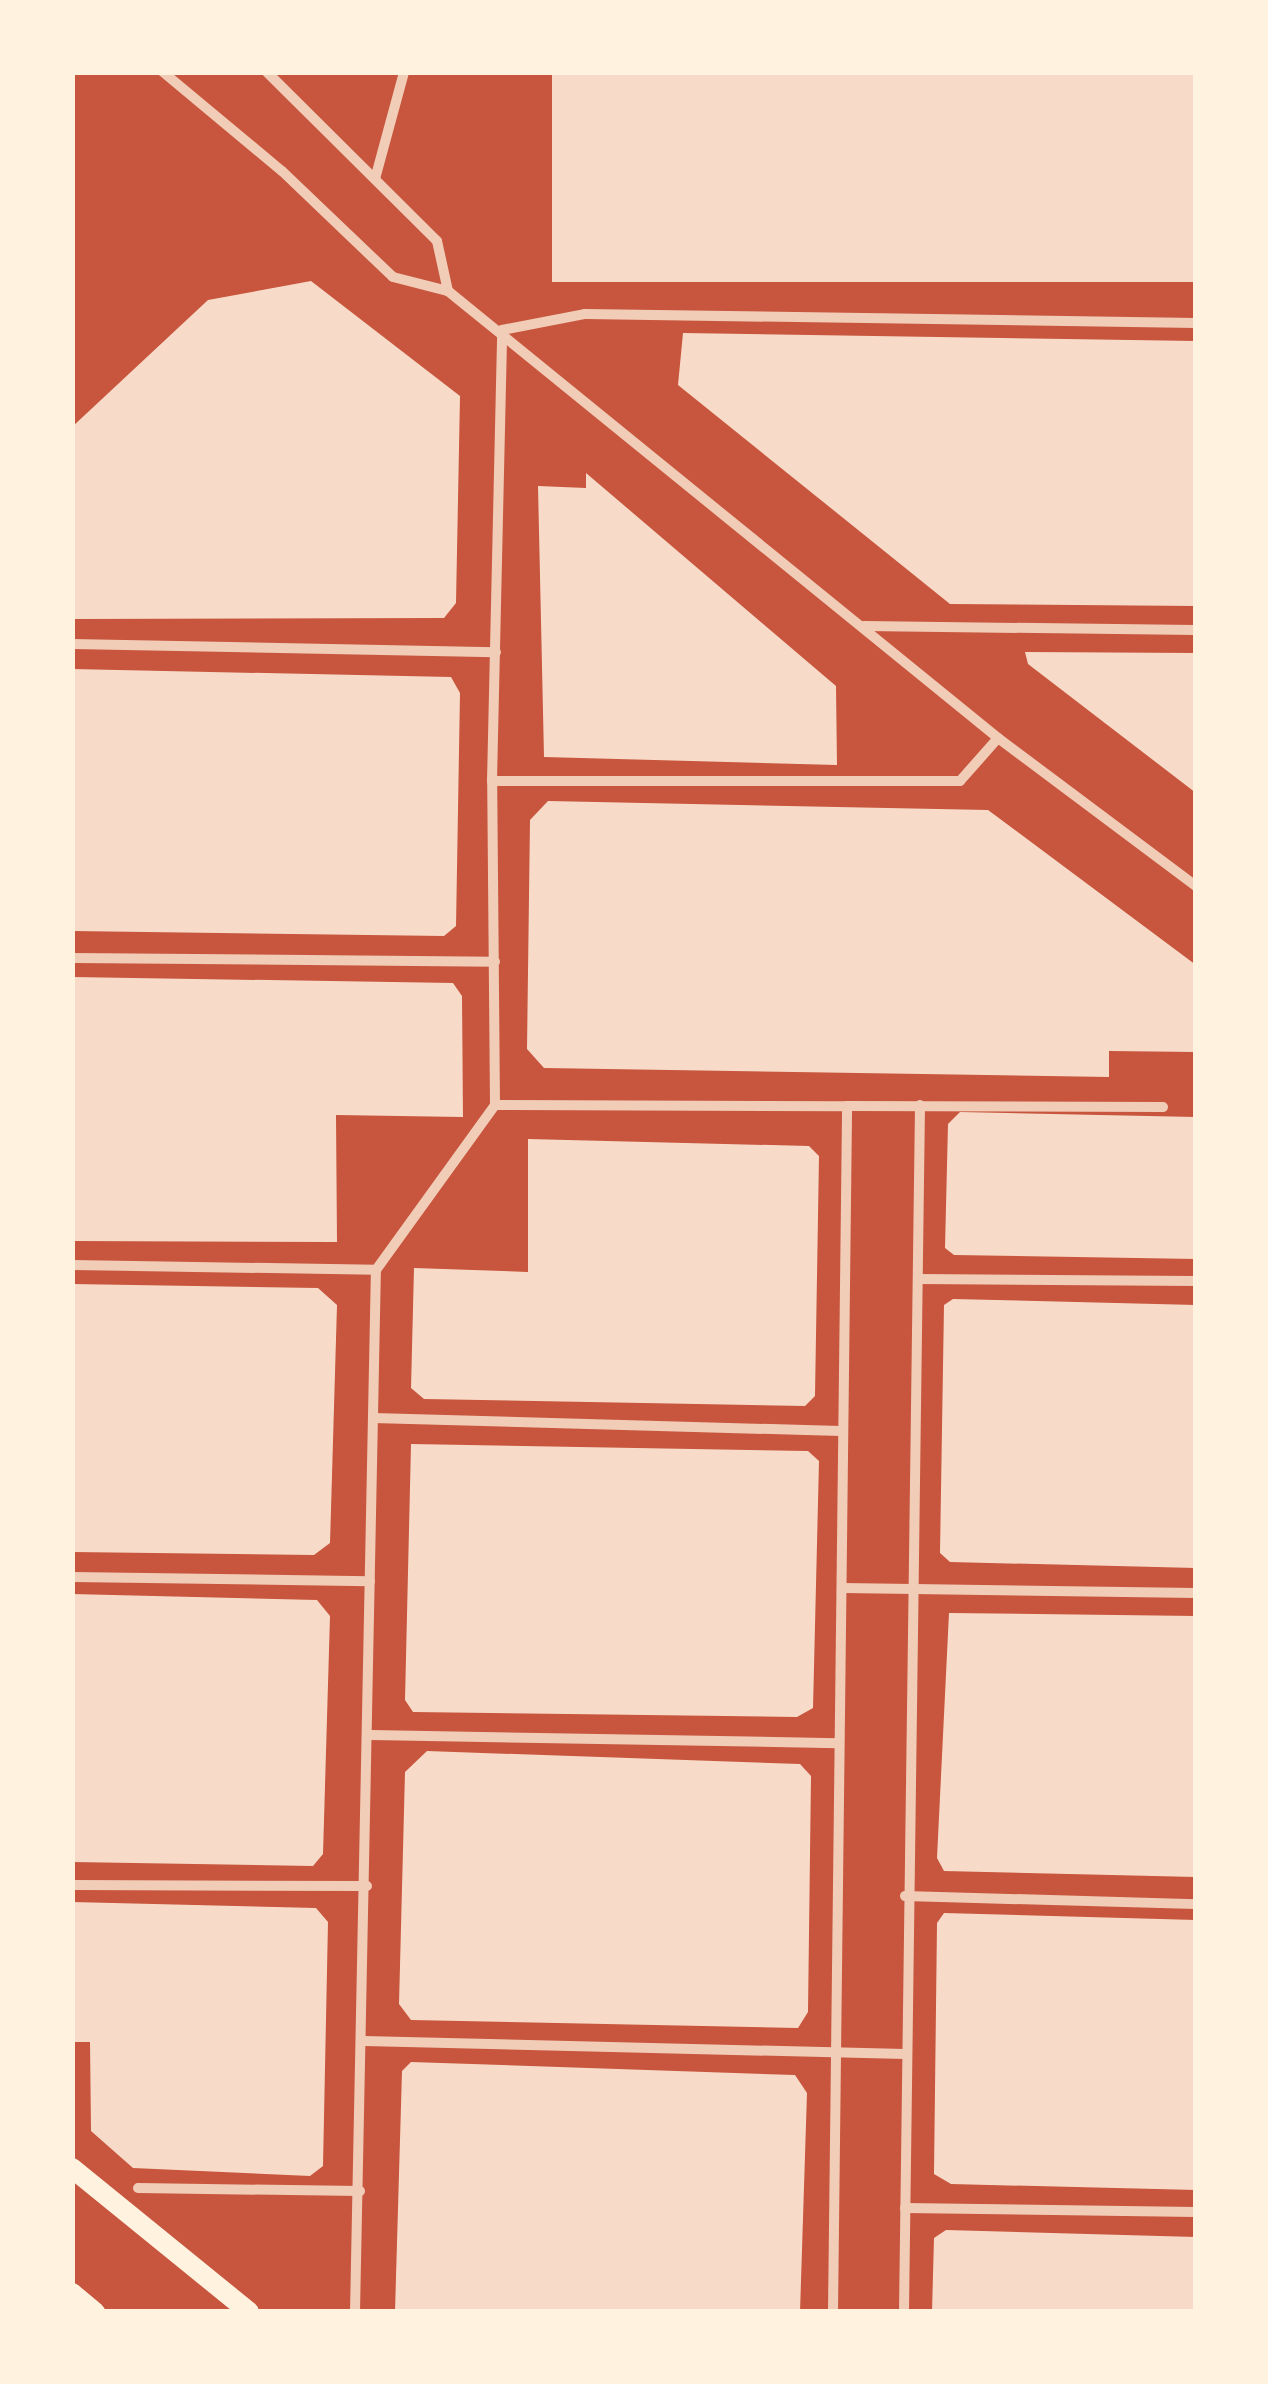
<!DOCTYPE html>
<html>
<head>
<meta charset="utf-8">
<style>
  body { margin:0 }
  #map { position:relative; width:1268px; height:2384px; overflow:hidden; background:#c8553d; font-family:"Archivo Narrow",sans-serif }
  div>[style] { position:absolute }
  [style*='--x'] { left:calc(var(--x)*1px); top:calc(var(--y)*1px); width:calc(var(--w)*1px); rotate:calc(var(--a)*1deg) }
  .building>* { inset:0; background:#f7dbc8; transform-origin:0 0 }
  .path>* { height:6px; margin:-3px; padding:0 3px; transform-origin:3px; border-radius:3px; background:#fff3e0 }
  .minor>* { height:10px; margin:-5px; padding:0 5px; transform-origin:5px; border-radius:5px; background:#f1ccb7 }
  .secondary>* { height:20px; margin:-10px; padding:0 10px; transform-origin:10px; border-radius:10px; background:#fff3e0 }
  span { translate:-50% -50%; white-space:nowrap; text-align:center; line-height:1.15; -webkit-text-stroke:8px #fff3e0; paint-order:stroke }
  .frame { position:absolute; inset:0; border:75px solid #fff3e0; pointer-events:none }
</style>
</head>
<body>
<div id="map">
  <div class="building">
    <div style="left:552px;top:72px;width:644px;height:210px"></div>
    <div style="clip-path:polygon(311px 281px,460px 396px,456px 603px,444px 618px,72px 619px,72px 427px,208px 300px)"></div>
    <div style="clip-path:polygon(683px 333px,1196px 341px,1196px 606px,950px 604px,678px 385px)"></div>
    <div style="clip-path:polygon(586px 473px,836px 686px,837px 765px,544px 757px,538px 486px,586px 488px)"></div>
    <div style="clip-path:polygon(1025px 652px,1196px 653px,1196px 793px,1028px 664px)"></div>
    <div style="clip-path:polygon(72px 669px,451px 677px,460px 693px,456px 926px,444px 936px,72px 931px)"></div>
    <div style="clip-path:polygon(548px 801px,988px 810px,1196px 965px,1196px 1052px,1109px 1051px,1109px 1077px,544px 1068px,527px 1049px,530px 820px)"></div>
    <div style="clip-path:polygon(72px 977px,453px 983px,462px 996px,463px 1117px,336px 1115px,337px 1242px,72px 1241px)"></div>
    <div style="clip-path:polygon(960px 1112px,1196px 1117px,1196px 1259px,954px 1255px,945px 1248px,948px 1124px)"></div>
    <div style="clip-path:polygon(528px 1139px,809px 1146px,819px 1156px,815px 1396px,805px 1406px,424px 1399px,411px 1388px,414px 1268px,528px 1272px)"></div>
    <div style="clip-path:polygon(72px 1284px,318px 1288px,337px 1305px,330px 1543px,314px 1555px,72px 1552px)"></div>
    <div style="clip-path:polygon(953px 1299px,1196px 1305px,1196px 1568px,950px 1562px,940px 1553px,944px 1305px)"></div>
    <div style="clip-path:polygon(411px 1444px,808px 1451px,819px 1461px,813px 1708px,797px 1717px,413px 1712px,405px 1700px)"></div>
    <div style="clip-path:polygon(72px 1594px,317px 1600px,330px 1616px,323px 1854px,313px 1866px,72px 1862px)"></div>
    <div style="clip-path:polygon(949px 1613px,1196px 1616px,1196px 1877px,944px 1871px,937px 1858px)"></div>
    <div style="clip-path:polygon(427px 1751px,800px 1764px,811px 1776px,808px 2012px,798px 2028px,411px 2020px,399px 2004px,405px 1772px)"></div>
    <div style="clip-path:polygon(72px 1902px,316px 1908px,328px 1922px,323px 2166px,310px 2176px,133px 2168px,91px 2131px,90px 2042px,72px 2042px)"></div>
    <div style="clip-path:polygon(944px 1913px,1196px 1920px,1196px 2190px,951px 2184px,934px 2174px,937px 1923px)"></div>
    <div style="clip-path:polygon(411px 2062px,795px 2075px,807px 2093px,800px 2312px,395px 2312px,402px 2071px)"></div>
    <div style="clip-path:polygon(946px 2230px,1196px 2237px,1196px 2312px,932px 2312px,934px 2238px)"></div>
  </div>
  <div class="path">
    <div style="--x:72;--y:73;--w:1;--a:-45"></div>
  </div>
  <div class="minor">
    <div style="--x:163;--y:72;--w:155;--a:39.8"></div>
    <div style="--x:282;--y:171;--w:153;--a:43.7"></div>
    <div style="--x:393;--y:277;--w:57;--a:14.3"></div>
    <div style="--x:448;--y:291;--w:51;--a:-102.4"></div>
    <div style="--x:437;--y:241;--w:240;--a:-135.2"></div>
    <div style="--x:375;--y:179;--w:111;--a:-74.8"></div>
    <div style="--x:448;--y:291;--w:709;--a:39.1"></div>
    <div style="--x:998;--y:738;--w:247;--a:36.8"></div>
    <div style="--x:864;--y:626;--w:332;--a:0.7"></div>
    <div style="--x:72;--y:644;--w:424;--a:1.1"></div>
    <div style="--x:492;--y:781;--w:468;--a:0"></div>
    <div style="--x:960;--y:781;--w:57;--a:-48.5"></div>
    <div style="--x:72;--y:958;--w:423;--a:0.5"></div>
    <div style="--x:495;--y:1105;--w:352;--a:0.2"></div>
    <div style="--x:72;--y:1265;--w:304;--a:0.9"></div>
    <div style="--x:918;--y:1279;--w:278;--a:0.4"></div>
    <div style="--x:373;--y:1418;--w:468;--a:1.6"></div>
    <div style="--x:72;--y:1577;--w:298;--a:0.8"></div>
    <div style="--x:843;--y:1588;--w:353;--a:0.8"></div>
    <div style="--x:371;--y:1735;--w:467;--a:1"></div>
    <div style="--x:72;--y:1885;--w:295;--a:0.2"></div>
    <div style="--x:905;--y:1896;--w:291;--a:1.6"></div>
    <div style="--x:364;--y:2041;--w:541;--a:1.38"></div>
    <div style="--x:138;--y:2188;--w:222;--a:0.8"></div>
    <div style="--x:905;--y:2208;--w:291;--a:0.8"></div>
    <div style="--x:355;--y:2312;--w:1042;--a:-88.85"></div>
    <div style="--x:376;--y:1270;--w:203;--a:-54.2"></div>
    <div style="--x:495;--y:1105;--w:324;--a:-90.5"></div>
    <div style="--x:492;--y:781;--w:451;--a:-88.7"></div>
    <div style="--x:502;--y:330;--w:85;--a:-10.9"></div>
    <div style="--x:585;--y:314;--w:611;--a:0.84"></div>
    <div style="--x:833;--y:2312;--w:1206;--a:-89.33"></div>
    <div style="--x:847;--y:1106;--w:316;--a:0.2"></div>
    <div style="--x:904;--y:2312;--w:1207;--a:-89.24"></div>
  </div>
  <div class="secondary">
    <div style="--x:72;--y:2168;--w:228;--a:39.1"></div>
    <div style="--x:72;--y:2293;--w:30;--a:40"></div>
  </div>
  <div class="frame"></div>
</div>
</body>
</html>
